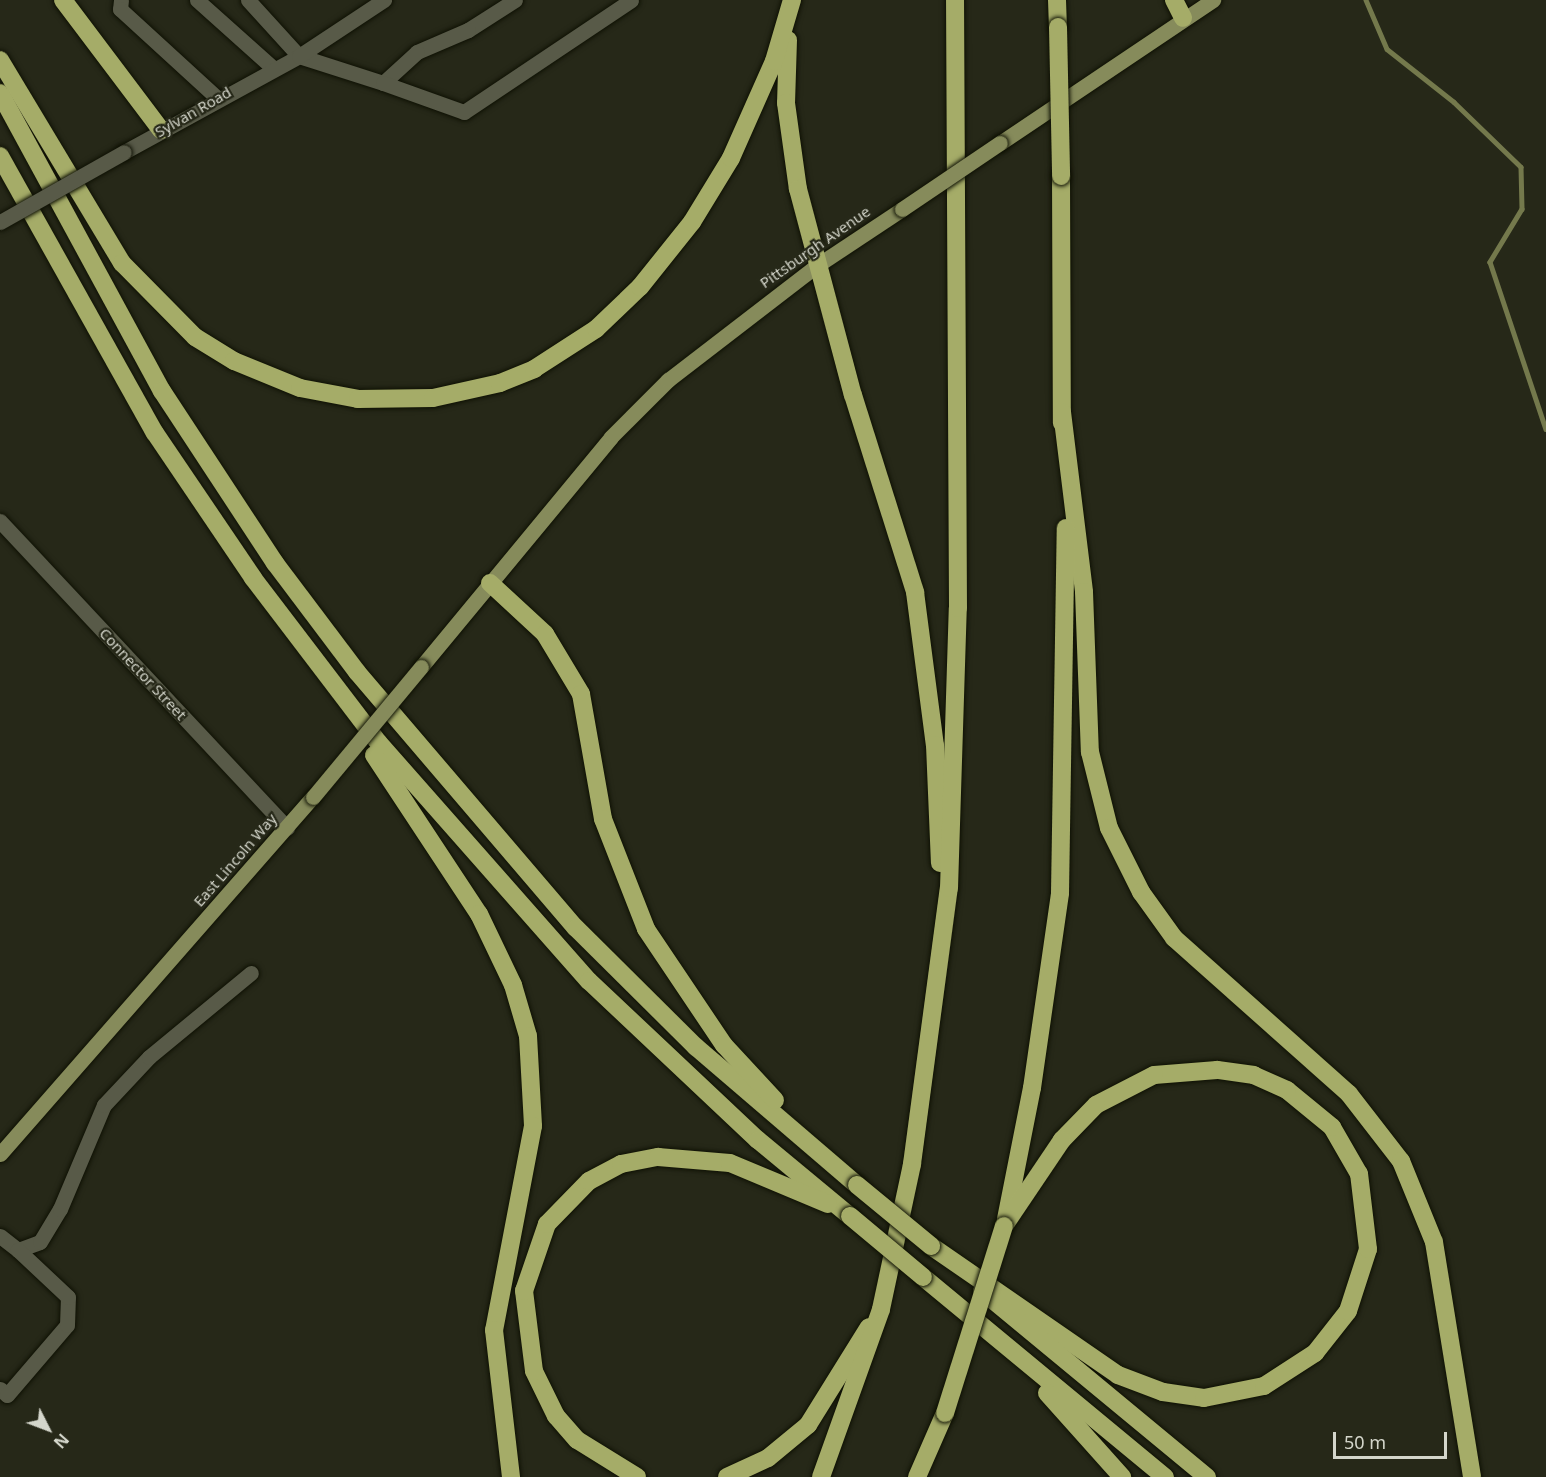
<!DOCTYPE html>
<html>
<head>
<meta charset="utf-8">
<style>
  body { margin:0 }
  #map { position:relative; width:1546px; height:1477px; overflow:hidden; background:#262818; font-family:"Noto Sans",sans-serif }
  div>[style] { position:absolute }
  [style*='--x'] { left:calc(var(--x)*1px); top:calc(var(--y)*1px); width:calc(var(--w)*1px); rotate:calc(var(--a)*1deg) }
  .stream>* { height:4.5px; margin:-2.25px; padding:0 2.25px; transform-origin:2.25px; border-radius:2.25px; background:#74794c }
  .roads { filter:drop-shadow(0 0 2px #0f1104) drop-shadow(0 0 2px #0f1104) }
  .minor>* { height:15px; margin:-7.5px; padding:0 7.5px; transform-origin:7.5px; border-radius:7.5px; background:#585a48 }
  .major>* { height:15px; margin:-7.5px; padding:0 7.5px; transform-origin:7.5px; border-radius:7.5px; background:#868b5b }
  .highway>* { height:18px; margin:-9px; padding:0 9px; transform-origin:9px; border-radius:9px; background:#a5ac68 }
  .bridges { filter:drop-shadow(0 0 2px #0f1104) drop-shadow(0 0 2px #0f1104) }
  .minor-bridge>* { height:15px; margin:-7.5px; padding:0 7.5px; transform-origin:7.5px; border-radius:7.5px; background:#585a48 }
  .major-bridge>* { height:15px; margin:-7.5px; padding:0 7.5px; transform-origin:7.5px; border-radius:7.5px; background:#868b5b }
  .highway-bridge>* { height:18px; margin:-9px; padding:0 9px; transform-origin:9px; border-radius:9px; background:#a5ac68 }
  span { translate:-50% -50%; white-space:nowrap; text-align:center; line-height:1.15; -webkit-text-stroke:4.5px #262818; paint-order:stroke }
  .street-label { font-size:15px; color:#d4d6cb }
  .north { position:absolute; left:18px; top:1399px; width:60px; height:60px; -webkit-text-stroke:4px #262818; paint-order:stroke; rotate:132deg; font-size:16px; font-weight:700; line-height:24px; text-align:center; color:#d4d6cb }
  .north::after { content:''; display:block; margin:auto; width:21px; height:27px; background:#d4d6cb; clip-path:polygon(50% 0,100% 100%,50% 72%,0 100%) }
  .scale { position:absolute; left:1333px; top:1432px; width:114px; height:27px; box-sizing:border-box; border:3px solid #d4d6cb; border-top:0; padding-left:8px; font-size:18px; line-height:21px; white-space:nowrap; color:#d4d6cb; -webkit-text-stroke:4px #262818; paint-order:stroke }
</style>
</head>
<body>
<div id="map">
  <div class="stream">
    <div style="--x:1366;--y:0;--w:53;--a:66.8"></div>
    <div style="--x:1387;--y:49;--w:85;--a:38.3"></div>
    <div style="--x:1454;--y:102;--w:93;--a:44.1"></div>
    <div style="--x:1521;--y:167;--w:42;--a:88.6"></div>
    <div style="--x:1522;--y:209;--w:62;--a:121.1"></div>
    <div style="--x:1490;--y:262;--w:176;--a:71.5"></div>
  </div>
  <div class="roads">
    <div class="minor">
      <div style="--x:121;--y:0;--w:9;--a:96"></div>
      <div style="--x:120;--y:9;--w:130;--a:42.5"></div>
      <div style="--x:197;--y:0;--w:101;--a:41.8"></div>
      <div style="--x:248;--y:0;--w:76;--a:47.7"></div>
      <div style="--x:299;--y:56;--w:88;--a:17.8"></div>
      <div style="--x:515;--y:0;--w:56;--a:147.4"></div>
      <div style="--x:468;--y:30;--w:56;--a:156.7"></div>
      <div style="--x:417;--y:52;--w:46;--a:137.6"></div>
      <div style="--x:383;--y:83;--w:86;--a:19.7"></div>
      <div style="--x:464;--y:112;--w:201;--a:-33.8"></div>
      <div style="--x:124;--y:152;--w:200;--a:-28.7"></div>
      <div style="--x:299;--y:56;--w:102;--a:-33.4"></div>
      <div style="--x:0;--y:521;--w:420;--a:46.9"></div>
      <div style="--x:0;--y:1236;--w:23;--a:38"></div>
      <div style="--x:18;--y:1250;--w:23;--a:-20"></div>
      <div style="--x:40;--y:1242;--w:39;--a:-59"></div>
      <div style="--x:60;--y:1209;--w:113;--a:-67.1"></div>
      <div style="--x:104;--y:1105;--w:66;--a:-46.8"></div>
      <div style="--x:149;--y:1057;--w:132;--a:-39.5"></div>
      <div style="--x:0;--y:1389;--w:9;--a:41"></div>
      <div style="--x:7;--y:1395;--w:92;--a:-49.4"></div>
      <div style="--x:67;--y:1325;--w:28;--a:-88"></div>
      <div style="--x:68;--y:1297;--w:69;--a:-136.8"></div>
    </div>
    <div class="major">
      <div style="--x:1000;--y:143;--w:257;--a:-33.9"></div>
      <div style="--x:421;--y:667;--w:298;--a:-50.4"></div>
      <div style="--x:611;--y:437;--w:81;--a:-45"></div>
      <div style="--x:668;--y:380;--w:187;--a:-37.6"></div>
      <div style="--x:816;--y:266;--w:103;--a:-33.5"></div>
      <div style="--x:0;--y:1154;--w:475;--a:-48.8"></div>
    </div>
    <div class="highway">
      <div style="--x:63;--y:0;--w:163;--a:53"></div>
      <div style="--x:1057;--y:0;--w:27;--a:88"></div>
      <div style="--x:1174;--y:0;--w:20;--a:63"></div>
      <div style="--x:788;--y:40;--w:63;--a:91.8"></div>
      <div style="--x:786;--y:103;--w:87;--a:82.1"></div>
      <div style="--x:798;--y:189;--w:213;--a:75.1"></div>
      <div style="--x:853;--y:395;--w:207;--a:72.5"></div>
      <div style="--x:915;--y:592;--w:154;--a:82.6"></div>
      <div style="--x:935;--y:745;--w:118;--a:87.6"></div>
      <div style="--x:0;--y:60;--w:237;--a:59"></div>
      <div style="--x:122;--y:263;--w:104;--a:45.4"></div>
      <div style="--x:195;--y:337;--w:46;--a:31.6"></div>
      <div style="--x:234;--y:361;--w:71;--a:22.2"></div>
      <div style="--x:300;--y:388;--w:59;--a:10.7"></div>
      <div style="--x:358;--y:399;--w:75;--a:-0.8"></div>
      <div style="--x:433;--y:398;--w:69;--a:-12.6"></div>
      <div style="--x:500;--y:383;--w:37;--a:-22"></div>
      <div style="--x:534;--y:369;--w:74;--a:-32.8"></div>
      <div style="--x:596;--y:329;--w:61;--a:-43.7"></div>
      <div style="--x:640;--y:287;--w:83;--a:-51.3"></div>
      <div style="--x:692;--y:222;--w:75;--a:-58.6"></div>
      <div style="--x:731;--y:158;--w:106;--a:-66.1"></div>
      <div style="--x:774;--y:61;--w:64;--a:-73.6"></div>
      <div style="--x:0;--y:93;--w:339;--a:61.5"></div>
      <div style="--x:162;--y:391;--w:206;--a:56.7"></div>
      <div style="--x:275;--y:563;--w:136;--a:53"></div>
      <div style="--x:357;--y:672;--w:337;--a:49.5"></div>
      <div style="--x:576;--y:928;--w:169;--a:44.8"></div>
      <div style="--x:696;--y:1047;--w:212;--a:40.6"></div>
      <div style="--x:0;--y:156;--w:317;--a:60.8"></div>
      <div style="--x:155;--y:433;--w:175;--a:55.9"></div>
      <div style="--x:253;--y:578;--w:206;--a:52.7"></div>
      <div style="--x:378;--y:742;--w:319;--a:48.6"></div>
      <div style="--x:589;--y:981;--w:232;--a:43.3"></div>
      <div style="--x:758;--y:1140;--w:119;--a:39.6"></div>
      <div style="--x:1061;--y:176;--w:247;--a:89.8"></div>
      <div style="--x:1062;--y:412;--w:181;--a:83"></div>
      <div style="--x:1084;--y:592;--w:160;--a:87.9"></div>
      <div style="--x:1090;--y:752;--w:78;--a:76"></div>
      <div style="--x:1109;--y:828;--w:72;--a:63.4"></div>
      <div style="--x:1141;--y:892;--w:57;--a:54.3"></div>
      <div style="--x:1174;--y:938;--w:234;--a:41.7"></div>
      <div style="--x:1349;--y:1094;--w:85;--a:52.2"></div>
      <div style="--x:1401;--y:1161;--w:87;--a:67.8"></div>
      <div style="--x:1434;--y:1242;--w:238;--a:80.8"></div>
      <div style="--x:490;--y:583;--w:75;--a:42.8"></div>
      <div style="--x:545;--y:634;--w:70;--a:59"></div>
      <div style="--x:581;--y:694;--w:127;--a:80"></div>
      <div style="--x:603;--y:819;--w:118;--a:68.6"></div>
      <div style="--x:646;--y:929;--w:140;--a:56.1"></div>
      <div style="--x:724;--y:1045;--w:75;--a:47.2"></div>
      <div style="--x:374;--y:755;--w:191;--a:56.6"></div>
      <div style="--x:479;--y:914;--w:79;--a:64.4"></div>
      <div style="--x:513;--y:985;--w:53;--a:73.6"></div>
      <div style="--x:528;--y:1036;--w:90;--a:86.8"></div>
      <div style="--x:533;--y:1126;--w:208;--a:100.8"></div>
      <div style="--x:494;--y:1330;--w:148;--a:83.4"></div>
      <div style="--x:1006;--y:1219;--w:134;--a:-78.8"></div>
      <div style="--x:1032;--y:1088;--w:197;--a:-81.8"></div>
      <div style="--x:1060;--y:893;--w:365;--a:-89.1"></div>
      <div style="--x:931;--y:1246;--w:227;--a:34.6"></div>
      <div style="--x:1118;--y:1375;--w:48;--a:20.7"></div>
      <div style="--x:1163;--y:1392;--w:41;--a:8.3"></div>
      <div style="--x:1204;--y:1398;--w:61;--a:-11.3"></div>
      <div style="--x:1264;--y:1386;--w:61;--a:-32.9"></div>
      <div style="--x:1315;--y:1353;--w:53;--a:-51.8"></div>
      <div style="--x:1348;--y:1311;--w:65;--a:-72.1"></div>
      <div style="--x:1368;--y:1249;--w:76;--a:-96.8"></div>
      <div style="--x:1359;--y:1174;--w:54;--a:-119.9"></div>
      <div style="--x:1332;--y:1127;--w:58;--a:-140.6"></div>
      <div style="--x:1287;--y:1090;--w:36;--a:-156"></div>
      <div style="--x:1254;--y:1075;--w:37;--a:-172"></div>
      <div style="--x:1217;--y:1070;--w:63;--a:175.5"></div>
      <div style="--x:1154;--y:1075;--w:65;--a:152.7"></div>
      <div style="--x:1096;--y:1105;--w:49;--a:134.2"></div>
      <div style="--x:1062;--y:1140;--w:104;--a:124"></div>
      <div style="--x:923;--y:1277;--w:314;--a:39.6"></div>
      <div style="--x:982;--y:1291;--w:292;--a:39.6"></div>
      <div style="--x:1047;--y:1393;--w:113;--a:48.2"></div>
      <div style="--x:637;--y:1477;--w:70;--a:-148.3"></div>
      <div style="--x:577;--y:1440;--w:32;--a:-131"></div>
      <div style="--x:556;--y:1416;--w:50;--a:-116.1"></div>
      <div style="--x:534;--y:1371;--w:81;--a:-97.1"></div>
      <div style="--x:524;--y:1291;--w:71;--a:-71.1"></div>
      <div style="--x:547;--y:1224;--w:60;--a:-45.7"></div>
      <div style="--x:589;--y:1181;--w:36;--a:-28"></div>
      <div style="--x:621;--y:1164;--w:38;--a:-11"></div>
      <div style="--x:658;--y:1157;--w:72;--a:4.8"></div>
      <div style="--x:730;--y:1163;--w:106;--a:22.7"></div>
      <div style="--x:727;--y:1477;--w:45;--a:-24.9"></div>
      <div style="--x:768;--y:1458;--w:52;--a:-39.5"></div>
      <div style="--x:808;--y:1425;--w:115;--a:-58.1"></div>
      <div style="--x:821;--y:1477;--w:178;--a:-70.3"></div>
      <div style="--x:881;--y:1309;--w:148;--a:-77.9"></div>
      <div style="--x:912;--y:1164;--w:278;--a:-82.4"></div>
      <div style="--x:949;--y:888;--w:280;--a:-88.2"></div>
      <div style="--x:958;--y:608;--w:608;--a:-90.28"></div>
      <div style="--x:917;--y:1477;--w:70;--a:-66.4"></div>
    </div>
  </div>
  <div class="bridges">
    <div class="minor-bridge">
      <div style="--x:0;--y:222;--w:142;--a:-29.4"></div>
    </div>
    <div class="major-bridge">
      <div style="--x:902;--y:209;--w:118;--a:-34"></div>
      <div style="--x:313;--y:797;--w:169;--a:-50.3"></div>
    </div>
    <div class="highway-bridge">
      <div style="--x:1058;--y:27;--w:149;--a:88.8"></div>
      <div style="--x:857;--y:1185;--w:96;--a:39.5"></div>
      <div style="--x:850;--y:1216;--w:95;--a:39.9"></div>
      <div style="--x:945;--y:1413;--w:196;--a:-72.5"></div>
    </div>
  </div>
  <div class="street-label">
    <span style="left:193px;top:112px;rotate:-30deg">Sylvan Road</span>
    <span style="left:815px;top:247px;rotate:-35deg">Pittsburgh Avenue</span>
    <span style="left:143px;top:674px;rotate:47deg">Connector Street</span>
    <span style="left:235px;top:860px;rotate:-49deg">East Lincoln Way</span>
  </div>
  <div class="north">N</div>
  <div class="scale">50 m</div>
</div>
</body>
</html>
